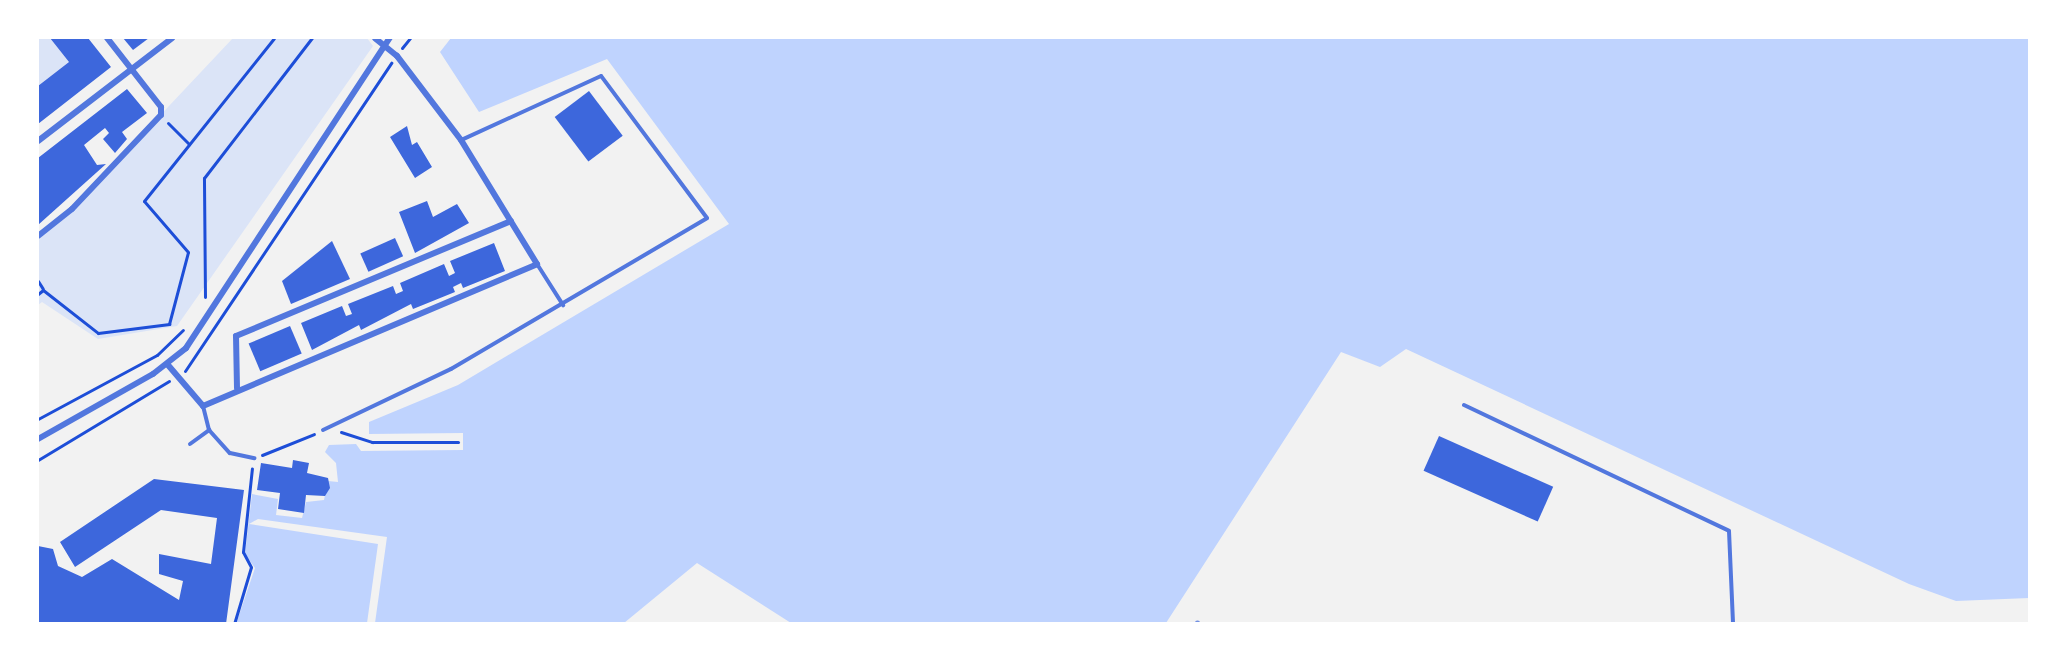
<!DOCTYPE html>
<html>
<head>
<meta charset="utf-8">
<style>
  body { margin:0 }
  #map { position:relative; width:2067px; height:661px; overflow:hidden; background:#f2f2f2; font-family:Raleway,sans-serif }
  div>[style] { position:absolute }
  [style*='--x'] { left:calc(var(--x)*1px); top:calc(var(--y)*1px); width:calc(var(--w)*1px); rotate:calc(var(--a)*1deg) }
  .green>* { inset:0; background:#dbe4f7 }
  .water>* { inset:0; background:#bfd3fe }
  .pier>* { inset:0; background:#f2f2f2 }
  .building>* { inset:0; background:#3d67dc; transform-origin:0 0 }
  .path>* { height:3px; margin:-1.5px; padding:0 1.5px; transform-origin:1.5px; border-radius:1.5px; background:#1d4ed8 }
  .service>* { height:4px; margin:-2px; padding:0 2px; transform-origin:2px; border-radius:2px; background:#5277de }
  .minor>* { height:6px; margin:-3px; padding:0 3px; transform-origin:3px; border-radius:3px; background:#5277de }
  .rail>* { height:4.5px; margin:-2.25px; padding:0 2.25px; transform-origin:2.25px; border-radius:2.25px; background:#7290e2 }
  span { translate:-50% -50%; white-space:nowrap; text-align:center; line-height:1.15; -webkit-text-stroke:6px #fff; paint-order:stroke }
  .frame { position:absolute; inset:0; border:39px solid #fff; pointer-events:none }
</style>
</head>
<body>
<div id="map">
  <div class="green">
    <div style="clip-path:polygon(38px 38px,50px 38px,69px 62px,38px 86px)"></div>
    <div style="clip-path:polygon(233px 38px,367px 38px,373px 46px,177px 326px,98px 339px,42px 302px,38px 305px,38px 236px,72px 209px)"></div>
  </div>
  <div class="water">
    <div style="clip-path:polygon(451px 38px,2029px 38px,2029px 598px,1956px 601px,1909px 584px,1406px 349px,1380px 367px,1341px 352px,1166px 623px,791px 623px,697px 563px,624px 623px,236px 624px,255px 568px,245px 554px,252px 494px,278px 499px,276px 515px,302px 518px,306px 502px,324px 500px,328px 481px,338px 482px,336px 463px,325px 452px,329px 445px,356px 444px,361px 451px,463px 450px,463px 433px,369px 434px,369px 422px,458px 385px,729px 224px,607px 59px,479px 112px,440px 52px)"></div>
  </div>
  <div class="pier">
    <div style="clip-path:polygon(258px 519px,387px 537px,375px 623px,367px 623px,378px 544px,249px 524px)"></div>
  </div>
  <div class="building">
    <div style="clip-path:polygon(50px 38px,88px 38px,111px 67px,38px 124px,38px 86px,69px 62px)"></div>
    <div style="clip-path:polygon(123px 38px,149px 38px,133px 50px)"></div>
    <div style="clip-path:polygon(127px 89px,147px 113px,122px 132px,127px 139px,115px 153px,103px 139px,109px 133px,105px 128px,84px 145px,97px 165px,106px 164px,38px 225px,38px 158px)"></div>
    <div style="left:589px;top:91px;width:56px;height:43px;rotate:53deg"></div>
    <div style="clip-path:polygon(407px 126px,412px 145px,417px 142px,432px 167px,415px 178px,390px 137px)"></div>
    <div style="clip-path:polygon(427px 201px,433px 217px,457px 204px,469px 223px,415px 253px,399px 212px)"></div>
    <div style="left:395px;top:238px;width:20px;height:38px;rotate:66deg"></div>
    <div style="clip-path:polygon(332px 241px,350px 279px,291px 304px,282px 281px)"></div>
    <div style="clip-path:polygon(494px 243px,505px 271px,463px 288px,461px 283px,453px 287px,455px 292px,413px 309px,411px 304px,361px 330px,359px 325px,312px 350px,301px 323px,342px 306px,346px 316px,352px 314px,348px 304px,393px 286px,396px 294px,403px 291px,400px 283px,444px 264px,449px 276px,455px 273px,450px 261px)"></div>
    <div style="left:290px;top:326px;width:30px;height:45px;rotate:67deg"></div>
    <div style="left:1439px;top:436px;width:125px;height:38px;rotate:24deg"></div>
    <div style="clip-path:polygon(293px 460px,309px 463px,307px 473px,328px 478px,330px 488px,325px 496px,306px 495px,304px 513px,278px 509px,280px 493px,257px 490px,261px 463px,292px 468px)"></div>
    <div style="clip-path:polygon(154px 479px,244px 490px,226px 624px,38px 624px,38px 546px,53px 549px,58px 566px,82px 577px,112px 559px,179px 600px,183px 581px,159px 574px,159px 554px,211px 564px,217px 518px,161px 510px,75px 567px,60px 542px)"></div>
  </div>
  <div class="path">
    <div style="--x:402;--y:48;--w:13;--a:-51"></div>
    <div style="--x:168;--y:123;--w:30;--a:45"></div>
    <div style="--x:38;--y:281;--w:9;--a:58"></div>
    <div style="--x:38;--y:294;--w:6;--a:-39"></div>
    <div style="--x:43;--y:290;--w:70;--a:38"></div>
    <div style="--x:98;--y:333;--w:72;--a:-7.2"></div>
    <div style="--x:169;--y:324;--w:74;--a:-75.2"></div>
    <div style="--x:188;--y:252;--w:67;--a:-130.8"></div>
    <div style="--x:144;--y:201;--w:208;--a:-51.4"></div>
    <div style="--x:205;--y:297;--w:119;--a:-90.5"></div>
    <div style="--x:204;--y:178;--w:177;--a:-52.4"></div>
    <div style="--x:185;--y:371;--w:371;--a:-56.2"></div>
    <div style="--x:38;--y:419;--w:135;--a:-28.3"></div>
    <div style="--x:157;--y:355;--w:36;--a:-44"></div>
    <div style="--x:341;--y:432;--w:33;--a:18"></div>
    <div style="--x:372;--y:442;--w:86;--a:0"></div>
    <div style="--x:262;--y:455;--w:56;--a:-22"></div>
    <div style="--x:38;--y:460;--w:153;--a:-31.1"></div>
    <div style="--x:234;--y:624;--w:59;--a:-73.4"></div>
    <div style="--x:251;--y:567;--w:17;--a:-118"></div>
    <div style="--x:243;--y:552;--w:84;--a:-83.9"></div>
  </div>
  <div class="service">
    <div style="--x:537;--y:264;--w:49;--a:57.6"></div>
    <div style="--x:1464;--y:405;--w:293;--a:25.4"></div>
    <div style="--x:1729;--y:531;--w:93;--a:87.5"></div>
    <div style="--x:203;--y:406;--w:25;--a:76"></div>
    <div style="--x:209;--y:430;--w:31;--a:48"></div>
    <div style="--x:230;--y:453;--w:25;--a:12"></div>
    <div style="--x:323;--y:430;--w:142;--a:-25.5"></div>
    <div style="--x:451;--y:369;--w:297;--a:-30.5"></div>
    <div style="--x:707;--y:218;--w:177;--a:-126.7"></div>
    <div style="--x:601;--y:76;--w:154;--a:155.4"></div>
    <div style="--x:190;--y:444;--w:24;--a:-36"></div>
  </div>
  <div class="minor">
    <div style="--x:38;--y:141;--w:169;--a:-37.5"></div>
    <div style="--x:38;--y:236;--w:43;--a:-38.5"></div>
    <div style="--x:72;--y:209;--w:129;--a:-46.6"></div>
    <div style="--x:161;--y:115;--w:8;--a:-90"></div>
    <div style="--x:161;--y:107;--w:88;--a:-128"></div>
    <div style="--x:168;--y:365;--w:54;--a:49.5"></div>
    <div style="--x:203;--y:406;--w:363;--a:-23"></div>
    <div style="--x:537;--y:264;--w:145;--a:-121.5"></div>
    <div style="--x:461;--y:140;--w:106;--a:-127.3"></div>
    <div style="--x:397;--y:56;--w:28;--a:-141"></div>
    <div style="--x:237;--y:388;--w:52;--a:-91.1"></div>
    <div style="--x:236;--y:336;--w:298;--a:-22.7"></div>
    <div style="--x:38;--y:439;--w:132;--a:-29.5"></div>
    <div style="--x:153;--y:374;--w:42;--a:-38.2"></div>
    <div style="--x:186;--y:348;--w:371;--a:-56.7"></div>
  </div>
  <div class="rail">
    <div style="--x:1197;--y:624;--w:1;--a:-90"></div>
  </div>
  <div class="frame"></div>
</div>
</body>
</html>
